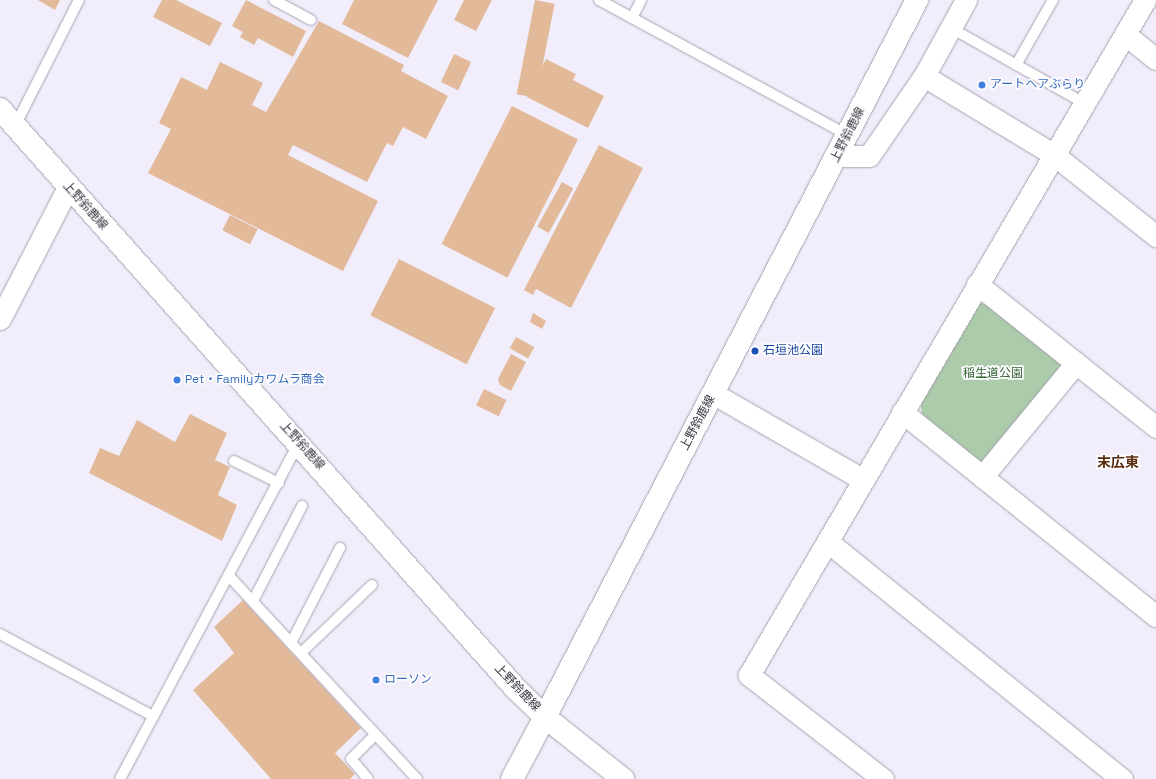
<!DOCTYPE html>
<html>
<head>
<meta charset="utf-8">
<style>
  body { margin:0 }
  #map { position:relative; width:1156px; height:779px; overflow:hidden; background:#f1edfb; font-family:"Space Grotesk","Noto Sans JP",sans-serif }
  div>[style] { position:absolute }
  [style*='--x'] { left:calc(var(--x)*1px); top:calc(var(--y)*1px); width:calc(var(--w)*1px); rotate:calc(var(--a)*1deg) }
  .green>* { inset:0; background:#accbaa }
  .building>* { inset:0; background:#e2ba9a; transform-origin:0 0 }
  .roads { filter:drop-shadow(0 0 1px #a7a3b1) drop-shadow(0 0 1px #a7a3b1) }
  .service>* { height:10px; margin:-5px; padding:0 5px; transform-origin:5px; border-radius:5px; background:#fff }
  .minor>* { height:21px; margin:-10.5px; padding:0 10.5px; transform-origin:10.5px; border-radius:10.5px; background:#fff }
  .tertiary>* { height:22px; margin:-11px; padding:0 11px; transform-origin:11px; border-radius:11px; background:#fff }
  .secondary>* { height:22px; margin:-11px; padding:0 11px; transform-origin:11px; border-radius:11px; background:#fff }
  .dots>* { width:11px; height:11px; translate:-50% -50%; box-sizing:border-box; border:2px solid #fdfcff; border-radius:50% }
  span { translate:-50% -50%; white-space:nowrap; text-align:center; line-height:1.15; -webkit-text-stroke:3.5px #fdfcff; paint-order:stroke }
  .shop-label { font-size:12px; color:#366cbe }
  .left { translate:0 -50%; text-align:left }
  .street-label { font-size:12px; color:#39383e }
  .transit-label { font-size:12px; color:#164399 }
  .park-label { font-size:12px; color:#346433 }
  .quarter-label { font-size:14px; color:#5a2b0d; font-weight:700 }
</style>
</head>
<body>
<div id="map">
  <div class="green">
    <div style="clip-path:polygon(988px 303px,1065px 366px,983px 465px,922px 417px,920px 399px,975px 304px)"></div>
  </div>
  <div class="building">
    <div style="clip-path:polygon(38px 0,60px 0,55px 10px)"></div>
    <div style="clip-path:polygon(162px 0,176px 0,222px 23px,210px 46px,153px 17px)"></div>
    <div style="clip-path:polygon(246px 0,306px 31px,293px 57px,258px 38px,254px 45px,240px 37px,243px 32px,232px 26px)"></div>
    <div style="clip-path:polygon(354px 0,438px 0,408px 58px,342px 24px)"></div>
    <div style="clip-path:polygon(464px 0,492px 0,476px 31px,454px 20px)"></div>
    <div style="left:535px;top:0;width:20px;height:96px;rotate:11deg"></div>
    <div style="clip-path:polygon(319px 21px,404px 65px,401px 71px,448px 96px,426px 139px,403px 127px,393px 146px,387px 143px,367px 182px,293px 145px,288px 155px,378px 201px,343px 271px,148px 173px,171px 129px,159px 123px,181px 77px,207px 90px,220px 62px,263px 83px,252px 105px,266px 112px)"></div>
    <div style="left:454px;top:54px;width:19px;height:31px;rotate:25deg"></div>
    <div style="clip-path:polygon(546px 59px,576px 74px,573px 80px,604px 96px,588px 128px,527px 97px)"></div>
    <div style="left:512px;top:106px;width:74px;height:155px;rotate:27deg"></div>
    <div style="clip-path:polygon(599px 145px,643px 168px,571px 308px,536px 289px,533px 295px,524px 290px)"></div>
    <div style="left:562px;top:182px;width:13px;height:51px;rotate:29deg"></div>
    <div style="left:230px;top:215px;width:31px;height:17px;rotate:27deg"></div>
    <div style="left:399px;top:259px;width:108px;height:63px;rotate:27deg"></div>
    <div style="clip-path:polygon(533px 313px,546px 321px,542px 329px,530px 322px)"></div>
    <div style="left:516px;top:337px;width:21px;height:13px;rotate:29deg"></div>
    <div style="clip-path:polygon(511px 354px,526px 362px,511px 391px,500px 385px,498px 379px)"></div>
    <div style="left:484px;top:389px;width:25px;height:18px;rotate:26deg"></div>
    <div style="clip-path:polygon(190px 414px,227px 433px,215px 460px,230px 467px,218px 495px,237px 505px,222px 541px,89px 473px,100px 448px,119px 456px,137px 420px,175px 442px)"></div>
    <div style="clip-path:polygon(243px 600px,361px 728px,335px 753px,355px 774px,350px 779px,271px 779px,193px 690px,234px 653px,214px 627px)"></div>
  </div>
  <div class="roads">
    <div class="service">
      <div style="--x:274;--y:0;--w:42;--a:28.4"></div>
      <div style="--x:599;--y:0;--w:283;--a:28.5"></div>
      <div style="--x:632;--y:18;--w:20;--a:-63"></div>
      <div style="--x:951;--y:28;--w:153;--a:29.4"></div>
      <div style="--x:1016;--y:65;--w:75;--a:-60.4"></div>
      <div style="--x:15;--y:126;--w:141;--a:-63.1"></div>
      <div style="--x:234;--y:461;--w:50;--a:26.1"></div>
      <div style="--x:229;--y:576;--w:277;--a:47.2"></div>
      <div style="--x:254;--y:599;--w:105;--a:-62.7"></div>
      <div style="--x:0;--y:634;--w:174;--a:28.2"></div>
      <div style="--x:292;--y:641;--w:105;--a:-62.7"></div>
      <div style="--x:302;--y:652;--w:97;--a:-43.7"></div>
      <div style="--x:120;--y:779;--w:381;--a:-62"></div>
      <div style="--x:368;--y:779;--w:26;--a:-130"></div>
      <div style="--x:351;--y:759;--w:35;--a:-45"></div>
    </div>
    <div class="minor">
      <div style="--x:1126;--y:35;--w:38;--a:39"></div>
      <div style="--x:924;--y:76;--w:151;--a:31.2"></div>
      <div style="--x:1053;--y:154;--w:132;--a:38.5"></div>
      <div style="--x:837;--y:156;--w:32;--a:0"></div>
      <div style="--x:869;--y:156;--w:97;--a:-55.5"></div>
      <div style="--x:924;--y:76;--w:87;--a:-61.1"></div>
      <div style="--x:977;--y:284;--w:229;--a:38.6"></div>
      <div style="--x:0;--y:319;--w:148;--a:-62.7"></div>
      <div style="--x:714;--y:394;--w:171;--a:29.9"></div>
      <div style="--x:902;--y:412;--w:326;--a:38.8"></div>
      <div style="--x:982;--y:477;--w:148;--a:-50.5"></div>
      <div style="--x:828;--y:542;--w:378;--a:38.9"></div>
      <div style="--x:883;--y:779;--w:170;--a:-142.2"></div>
      <div style="--x:749;--y:675;--w:783;--a:-59.6"></div>
    </div>
    <div class="tertiary">
      <div style="--x:512;--y:779;--w:70;--a:-62"></div>
      <div style="--x:545;--y:717;--w:100;--a:38.5"></div>
    </div>
    <div class="secondary">
      <div style="--x:0;--y:109;--w:776;--a:48.34"></div>
      <div style="--x:516;--y:689;--w:40;--a:44"></div>
      <div style="--x:545;--y:717;--w:808;--a:-62.58"></div>
    </div>
  </div>
  <div class="dots">
    <div style="left:982px;top:85px;background:#3f7fe0"></div>
    <div style="left:755px;top:351px;background:#1a4fb4"></div>
    <div style="left:177px;top:380px;background:#3f7fe0"></div>
    <div style="left:376px;top:680px;background:#3f7fe0"></div>
  </div>
  <div class="shop-label">
    <span class="left" style="left:990px;top:85px">アートヘアぶらり</span>
    <span class="left" style="left:185px;top:380px">Pet・Familyカワムラ商会</span>
    <span class="left" style="left:384px;top:680px">ローソン</span>
  </div>
  <div class="street-label">
    <span style="left:848px;top:135px;rotate:-63deg">上野鈴鹿線</span>
    <span style="left:85px;top:206px;rotate:48deg">上野鈴鹿線</span>
    <span style="left:698px;top:423px;rotate:-62deg">上野鈴鹿線</span>
    <span style="left:302px;top:446px;rotate:48deg">上野鈴鹿線</span>
    <span style="left:517px;top:688px;rotate:46deg">上野鈴鹿線</span>
  </div>
  <div class="transit-label">
    <span class="left" style="left:763px;top:351px">石垣池公園</span>
  </div>
  <div class="park-label">
    <span style="left:993px;top:374px">稲生道公園</span>
  </div>
  <div class="quarter-label">
    <span style="left:1118px;top:462px">末広東</span>
  </div>
</div>
</body>
</html>
